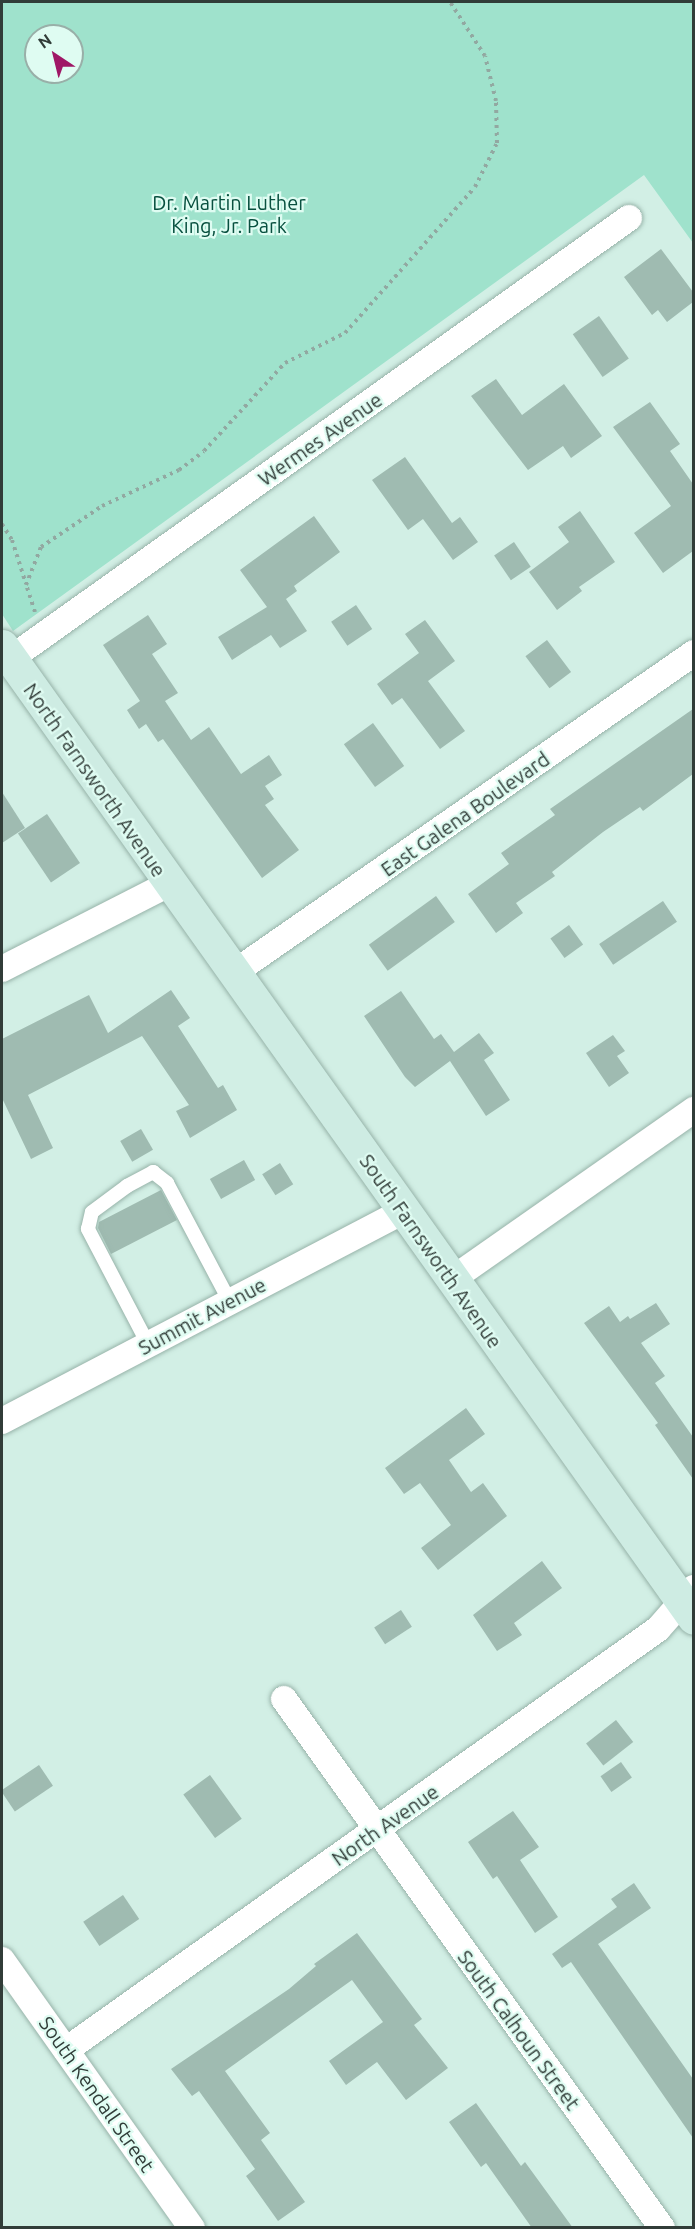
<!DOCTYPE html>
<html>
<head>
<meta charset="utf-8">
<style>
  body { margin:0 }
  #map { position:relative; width:695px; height:2229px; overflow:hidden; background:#d2efe5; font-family:Ubuntu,sans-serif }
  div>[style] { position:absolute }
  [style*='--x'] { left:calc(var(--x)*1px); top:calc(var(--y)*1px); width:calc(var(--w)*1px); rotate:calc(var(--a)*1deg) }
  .green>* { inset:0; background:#9fe2cc }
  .building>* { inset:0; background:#9fbbb1; transform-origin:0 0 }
  .path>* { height:4px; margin-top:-2px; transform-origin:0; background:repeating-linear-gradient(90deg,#92a8a1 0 3px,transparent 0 7.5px) }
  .roads { filter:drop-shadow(0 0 2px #97b3a9) drop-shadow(0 0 2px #97b3a9) }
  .lane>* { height:14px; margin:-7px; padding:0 7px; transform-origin:7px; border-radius:7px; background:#fff }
  .street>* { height:26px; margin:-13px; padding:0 13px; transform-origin:13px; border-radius:13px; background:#fff }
  .secondary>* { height:33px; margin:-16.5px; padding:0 16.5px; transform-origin:16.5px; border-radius:16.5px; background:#ceece3 }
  span { translate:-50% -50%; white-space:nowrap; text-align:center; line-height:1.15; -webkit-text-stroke:4.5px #dffcf2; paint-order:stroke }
  .park-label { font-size:20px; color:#08503f }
  .street-label { font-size:20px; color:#313c38 }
  .frame { position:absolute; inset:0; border:3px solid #313c38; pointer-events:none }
  .north { position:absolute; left:24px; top:24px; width:60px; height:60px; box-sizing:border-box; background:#dffcf2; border:2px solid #99afa8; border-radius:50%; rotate:325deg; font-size:16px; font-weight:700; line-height:24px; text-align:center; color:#313c38 }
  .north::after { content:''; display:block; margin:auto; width:21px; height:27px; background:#9f1766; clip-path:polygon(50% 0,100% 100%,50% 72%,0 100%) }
</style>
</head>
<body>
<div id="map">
  <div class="green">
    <div style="clip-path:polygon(evenodd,2px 2px,693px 2px,693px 243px,644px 175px,13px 631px,2px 614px,2px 2px,36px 36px,72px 36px,72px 72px,36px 72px,36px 36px)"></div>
  </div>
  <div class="building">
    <div style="clip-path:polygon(661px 249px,693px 292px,693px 302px,667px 322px,658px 310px,652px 315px,624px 277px)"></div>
    <div style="left:599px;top:316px;width:52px;height:32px;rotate:55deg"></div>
    <div style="clip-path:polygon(496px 379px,522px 415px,564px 384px,602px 436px,571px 458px,563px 446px,528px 470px,471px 396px)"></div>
    <div style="clip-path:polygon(650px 402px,680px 444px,670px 451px,693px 484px,693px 551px,663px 573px,634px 533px,671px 506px,613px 427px)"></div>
    <div style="clip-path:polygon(405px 457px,452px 523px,460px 517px,478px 542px,453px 560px,423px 519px,408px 530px,372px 480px)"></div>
    <div style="clip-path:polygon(580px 511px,615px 562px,579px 587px,582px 591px,557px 610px,529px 572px,569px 542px,558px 527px)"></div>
    <div style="clip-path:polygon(314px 516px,340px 552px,294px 586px,297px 591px,286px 599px,307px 631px,280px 648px,271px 635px,232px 660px,218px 637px,267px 607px,240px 570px)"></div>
    <div style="left:514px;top:542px;width:30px;height:24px;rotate:56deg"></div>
    <div style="left:356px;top:605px;width:29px;height:30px;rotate:56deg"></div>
    <div style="clip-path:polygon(148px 615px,167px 644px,152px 654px,178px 693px,165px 701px,191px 740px,209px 727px,241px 774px,269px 755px,282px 775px,265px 786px,274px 799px,265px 805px,299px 850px,262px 878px,163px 739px,158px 742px,146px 724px,139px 729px,127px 710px,140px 701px,103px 645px)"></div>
    <div style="clip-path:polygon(425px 620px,455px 661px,428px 681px,465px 731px,440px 749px,402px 698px,392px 705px,377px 684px,419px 653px,405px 634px)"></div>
    <div style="left:547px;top:640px;width:40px;height:27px;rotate:53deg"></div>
    <div style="clip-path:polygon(693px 709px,693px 774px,643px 811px,640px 807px,603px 832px,552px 872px,555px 876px,516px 903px,523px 913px,496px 933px,468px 894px,509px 864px,501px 853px,555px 815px,550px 809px)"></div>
    <div style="left:373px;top:723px;width:53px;height:36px;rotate:54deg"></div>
    <div style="clip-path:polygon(2px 792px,25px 828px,2px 843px)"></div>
    <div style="left:47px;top:814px;width:59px;height:35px;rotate:56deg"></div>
    <div style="left:436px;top:896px;width:32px;height:83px;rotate:54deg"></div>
    <div style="left:663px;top:901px;width:25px;height:77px;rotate:56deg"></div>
    <div style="left:569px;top:925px;width:24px;height:23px;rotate:54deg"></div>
    <div style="clip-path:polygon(171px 990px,190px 1018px,178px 1026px,218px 1088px,223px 1085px,237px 1110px,190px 1138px,176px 1111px,189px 1105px,142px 1036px,28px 1095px,53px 1148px,31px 1159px,2px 1098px,2px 1039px,89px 995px,108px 1033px)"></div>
    <div style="clip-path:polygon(401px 991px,434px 1039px,441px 1034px,454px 1052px,479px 1033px,494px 1053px,484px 1060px,510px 1100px,486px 1116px,450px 1061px,415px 1087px,405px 1077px,364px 1016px)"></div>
    <div style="clip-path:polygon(613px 1035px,625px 1051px,617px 1056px,629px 1073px,609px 1087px,586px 1053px)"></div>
    <div style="left:141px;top:1129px;width:24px;height:24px;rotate:60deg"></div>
    <div style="left:244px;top:1160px;width:23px;height:39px;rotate:61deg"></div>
    <div style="left:280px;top:1163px;width:25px;height:21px;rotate:58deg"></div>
    <div style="clip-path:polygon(161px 1190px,177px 1220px,111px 1254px,98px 1228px,99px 1222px)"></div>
    <div style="clip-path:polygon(656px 1303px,670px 1324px,641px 1343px,665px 1376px,655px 1383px,693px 1437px,693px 1479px,655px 1425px,658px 1423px,584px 1323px,609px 1306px,620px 1322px,628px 1316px,630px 1319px)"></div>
    <div style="clip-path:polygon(466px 1408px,485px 1434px,449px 1460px,471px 1492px,483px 1483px,507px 1516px,438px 1570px,421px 1548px,451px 1525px,420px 1483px,404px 1494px,385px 1468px)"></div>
    <div style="clip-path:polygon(542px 1561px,562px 1588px,514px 1623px,522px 1635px,497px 1651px,473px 1615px)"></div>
    <div style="left:401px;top:1610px;width:20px;height:32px;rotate:57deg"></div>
    <div style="left:616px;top:1720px;width:28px;height:38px;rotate:52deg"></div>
    <div style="left:621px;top:1762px;width:19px;height:25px;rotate:55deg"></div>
    <div style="left:39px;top:1765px;width:25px;height:46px;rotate:56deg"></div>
    <div style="left:210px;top:1775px;width:54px;height:33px;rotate:54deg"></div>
    <div style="clip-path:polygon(513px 1811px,539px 1847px,520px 1860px,558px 1917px,535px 1933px,497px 1876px,493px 1879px,468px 1842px)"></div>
    <div style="clip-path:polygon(634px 1883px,651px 1908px,598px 1944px,693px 2079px,693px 2138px,571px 1962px,562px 1968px,552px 1954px,617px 1907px,611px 1899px)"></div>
    <div style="left:123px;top:1895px;width:29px;height:48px;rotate:56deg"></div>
    <div style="clip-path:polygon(357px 1933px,422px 2019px,414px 2025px,448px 2068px,406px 2100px,377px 2062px,346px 2085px,329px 2061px,383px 2022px,352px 1980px,225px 2071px,270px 2133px,261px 2140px,305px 2202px,278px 2221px,246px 2176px,255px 2169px,199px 2091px,192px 2096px,171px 2069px,289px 1989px,316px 1966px,314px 1964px)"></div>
    <div style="clip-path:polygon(476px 2103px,521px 2166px,525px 2162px,573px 2228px,532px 2228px,486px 2163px,481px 2167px,449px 2122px)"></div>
  </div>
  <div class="path">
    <div style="--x:2;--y:524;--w:19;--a:58"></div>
    <div style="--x:12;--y:540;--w:46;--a:72.3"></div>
    <div style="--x:35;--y:612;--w:28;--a:-108"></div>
    <div style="--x:26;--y:585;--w:41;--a:-68.5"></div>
    <div style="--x:41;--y:547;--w:73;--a:-33.9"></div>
    <div style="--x:102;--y:506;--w:85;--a:-25.1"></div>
    <div style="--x:179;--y:470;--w:31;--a:-37"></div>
    <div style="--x:204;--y:451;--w:120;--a:-47.4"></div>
    <div style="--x:285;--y:363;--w:67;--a:-26.6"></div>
    <div style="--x:345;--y:333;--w:195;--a:-48.3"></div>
    <div style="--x:475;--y:187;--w:49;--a:-63.4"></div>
    <div style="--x:497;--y:143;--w:42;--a:-91.4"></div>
    <div style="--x:496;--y:101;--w:46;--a:-103.7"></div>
    <div style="--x:485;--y:56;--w:64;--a:-122.9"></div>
  </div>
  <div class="roads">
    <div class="lane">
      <div style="--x:148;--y:1344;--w:130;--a:-117.6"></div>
      <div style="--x:88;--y:1229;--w:17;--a:-77"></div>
      <div style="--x:92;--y:1212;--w:44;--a:-36.6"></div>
      <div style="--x:127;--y:1186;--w:30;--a:-28"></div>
      <div style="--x:153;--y:1172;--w:18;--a:38"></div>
      <div style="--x:167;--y:1183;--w:135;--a:62.1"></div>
    </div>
    <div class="street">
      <div style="--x:10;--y:659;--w:760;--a:-35.47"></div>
      <div style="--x:2;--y:969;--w:187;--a:-27"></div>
      <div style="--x:235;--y:972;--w:559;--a:-34.8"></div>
      <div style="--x:451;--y:1280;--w:297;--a:-35"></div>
      <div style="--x:2;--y:1421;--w:451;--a:-27.6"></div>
      <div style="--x:284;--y:1699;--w:650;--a:54.45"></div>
      <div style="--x:2;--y:1960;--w:329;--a:54.7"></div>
      <div style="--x:66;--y:2050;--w:726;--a:-35.42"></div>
      <div style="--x:658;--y:1629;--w:55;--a:-48.7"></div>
    </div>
    <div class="secondary">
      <div style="--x:2;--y:646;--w:1193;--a:54.55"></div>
    </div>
  </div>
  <div class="park-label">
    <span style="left:229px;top:214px">Dr. Martin Luther<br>King, Jr. Park</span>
  </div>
  <div class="street-label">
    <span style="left:320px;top:439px;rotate:-35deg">Wermes Avenue</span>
    <span style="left:95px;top:780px;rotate:55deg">North Farnsworth Avenue</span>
    <span style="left:465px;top:814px;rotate:-35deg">East Galena Boulevard</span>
    <span style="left:431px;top:1251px;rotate:55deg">South Farnsworth Avenue</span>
    <span style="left:202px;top:1316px;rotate:-28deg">Summit Avenue</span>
    <span style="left:385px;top:1825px;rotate:-35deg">North Avenue</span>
    <span style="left:519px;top:2030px;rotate:54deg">South Calhoun Street</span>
    <span style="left:97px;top:2094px;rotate:55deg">South Kendall Street</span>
  </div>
  <div class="frame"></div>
  <div class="north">N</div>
</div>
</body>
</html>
